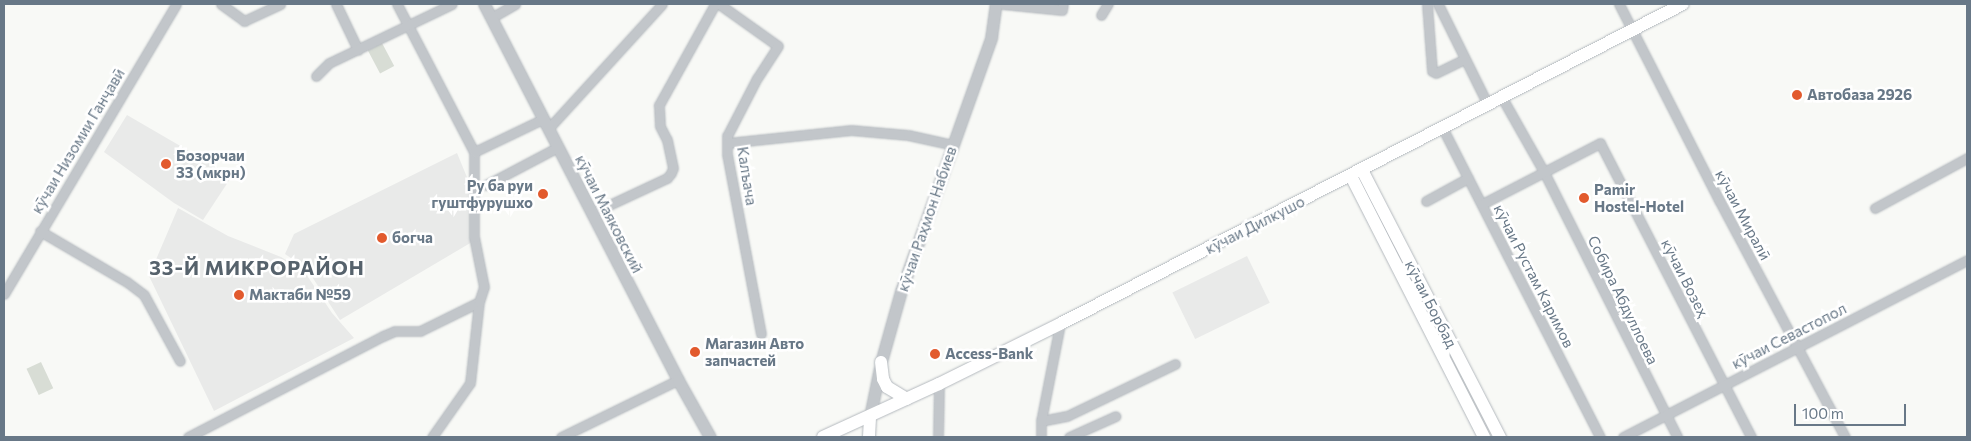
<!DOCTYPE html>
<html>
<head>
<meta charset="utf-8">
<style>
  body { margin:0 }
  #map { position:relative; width:1971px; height:441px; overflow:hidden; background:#f8f9f6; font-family:Commissioner,sans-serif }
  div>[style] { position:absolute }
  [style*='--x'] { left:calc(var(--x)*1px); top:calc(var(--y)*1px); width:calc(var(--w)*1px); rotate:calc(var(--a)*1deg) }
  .built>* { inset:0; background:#e9eae9; transform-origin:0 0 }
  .green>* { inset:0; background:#d8ddd5; transform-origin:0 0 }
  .roads { filter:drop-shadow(0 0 1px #b4b9be) drop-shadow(0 0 1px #b4b9be) }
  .minor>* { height:9px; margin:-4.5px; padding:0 4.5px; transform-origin:4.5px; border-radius:4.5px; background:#c2c6ca }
  .tertiary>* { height:11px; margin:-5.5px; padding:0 5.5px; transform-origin:5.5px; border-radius:5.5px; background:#c2c6ca }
  .secondary>* { height:12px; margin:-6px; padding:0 6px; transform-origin:6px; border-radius:6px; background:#fff }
  .dots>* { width:14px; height:14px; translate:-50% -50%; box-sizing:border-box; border:2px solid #fff; border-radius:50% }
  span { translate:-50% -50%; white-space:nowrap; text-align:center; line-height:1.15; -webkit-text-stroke:5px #fff; paint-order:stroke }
  .poi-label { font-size:15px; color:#687887; font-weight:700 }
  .left { translate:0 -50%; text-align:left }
  .right { translate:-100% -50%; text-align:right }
  .street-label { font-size:15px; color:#687887 }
  .district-label { font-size:20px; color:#56626c; font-weight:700; letter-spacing:1px }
  .frame { position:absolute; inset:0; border:5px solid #687887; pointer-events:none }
  .scale { position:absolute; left:1794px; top:404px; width:112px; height:22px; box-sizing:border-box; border:2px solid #687887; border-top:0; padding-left:6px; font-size:15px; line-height:18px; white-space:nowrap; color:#687887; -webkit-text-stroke:4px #fff; paint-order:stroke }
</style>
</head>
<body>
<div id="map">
  <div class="built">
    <div style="clip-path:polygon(127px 115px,232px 176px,203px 220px,174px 203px,104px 152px)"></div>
    <div style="clip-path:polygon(457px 153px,478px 204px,472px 242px,340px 320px,307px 269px,285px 254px,294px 234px)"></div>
    <div style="clip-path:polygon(178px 208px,228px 236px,281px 257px,304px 271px,332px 313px,354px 338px,214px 411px,149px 276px)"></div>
    <div style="left:1247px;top:256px;width:52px;height:83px;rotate:64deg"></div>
  </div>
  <div class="green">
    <div style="left:382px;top:43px;width:26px;height:16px;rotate:62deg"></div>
    <div style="left:41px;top:362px;width:29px;height:16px;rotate:65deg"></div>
  </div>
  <div class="roads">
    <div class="minor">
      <div style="--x:221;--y:4;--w:29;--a:36"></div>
      <div style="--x:244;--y:21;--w:40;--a:-25"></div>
      <div style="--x:336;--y:4;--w:51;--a:64.4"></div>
      <div style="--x:397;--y:4;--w:167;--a:62.5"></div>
      <div style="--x:719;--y:4;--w:72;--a:35.4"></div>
      <div style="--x:778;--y:46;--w:38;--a:123"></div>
      <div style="--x:757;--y:78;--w:65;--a:117.3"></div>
      <div style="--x:727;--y:136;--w:18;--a:90"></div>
      <div style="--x:727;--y:154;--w:183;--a:79.3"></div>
      <div style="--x:1002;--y:4;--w:60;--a:5.7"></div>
      <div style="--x:1062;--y:10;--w:6;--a:-81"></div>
      <div style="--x:1427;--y:4;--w:67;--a:85.7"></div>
      <div style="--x:1432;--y:71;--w:4;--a:27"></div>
      <div style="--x:1436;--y:73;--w:32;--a:-26"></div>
      <div style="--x:1438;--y:4;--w:110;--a:63.7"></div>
      <div style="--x:1619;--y:4;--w:220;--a:63"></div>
      <div style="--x:1719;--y:200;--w:268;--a:62"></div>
      <div style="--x:1101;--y:15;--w:13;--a:-58"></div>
      <div style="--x:491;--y:18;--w:28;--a:-30"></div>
      <div style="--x:316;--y:76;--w:18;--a:-45"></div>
      <div style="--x:329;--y:63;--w:136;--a:-25.6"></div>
      <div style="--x:1501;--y:96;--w:87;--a:60.5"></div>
      <div style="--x:1544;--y:172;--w:297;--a:63.3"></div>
      <div style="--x:1442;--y:127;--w:348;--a:63"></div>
      <div style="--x:548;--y:129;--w:169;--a:-47.6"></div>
      <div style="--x:727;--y:143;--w:125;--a:-6"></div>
      <div style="--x:851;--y:130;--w:57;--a:5"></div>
      <div style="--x:908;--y:135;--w:46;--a:12.5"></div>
      <div style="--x:486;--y:185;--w:81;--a:-27.8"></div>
      <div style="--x:1426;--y:201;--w:48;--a:-28.7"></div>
      <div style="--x:1482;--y:204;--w:133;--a:-27.3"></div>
      <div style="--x:1600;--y:143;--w:331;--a:62.8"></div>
      <div style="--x:1875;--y:208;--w:105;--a:-28.5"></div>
      <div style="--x:592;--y:213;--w:83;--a:-25"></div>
      <div style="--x:667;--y:178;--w:6;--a:-51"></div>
      <div style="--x:671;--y:173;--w:5;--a:-68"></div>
      <div style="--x:673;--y:168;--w:29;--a:-102"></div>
      <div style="--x:667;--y:140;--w:16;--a:-117"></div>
      <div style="--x:660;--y:126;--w:21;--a:-93"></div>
      <div style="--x:659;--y:105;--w:115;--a:-61"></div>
      <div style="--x:40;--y:231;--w:101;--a:30.4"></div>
      <div style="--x:127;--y:282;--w:21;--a:37"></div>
      <div style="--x:144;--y:295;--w:75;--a:61.4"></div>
      <div style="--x:4;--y:294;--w:337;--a:-59.3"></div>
      <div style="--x:1041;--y:421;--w:26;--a:-11"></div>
      <div style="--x:1067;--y:416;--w:120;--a:-25.7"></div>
      <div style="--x:188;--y:437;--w:220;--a:-27.4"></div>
      <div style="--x:383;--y:336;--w:13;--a:-23"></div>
      <div style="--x:395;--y:331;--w:25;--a:0"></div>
      <div style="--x:420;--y:331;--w:66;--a:-26.2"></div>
      <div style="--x:432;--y:437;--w:66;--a:-54.9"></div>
      <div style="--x:470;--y:383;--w:81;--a:-83.7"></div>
      <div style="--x:479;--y:302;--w:16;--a:-72"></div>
      <div style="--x:484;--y:287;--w:51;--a:-101.3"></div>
      <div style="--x:474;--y:237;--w:85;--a:-90"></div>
      <div style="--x:474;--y:152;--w:76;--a:-25.6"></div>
      <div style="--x:561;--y:437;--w:130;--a:-26"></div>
      <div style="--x:938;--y:437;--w:53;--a:-88.9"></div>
      <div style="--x:1041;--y:437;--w:16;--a:-90"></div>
      <div style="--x:1041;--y:421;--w:99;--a:-78.9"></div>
      <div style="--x:1069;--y:437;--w:51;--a:-24.1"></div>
      <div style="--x:1623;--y:437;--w:387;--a:-27.2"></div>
    </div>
    <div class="tertiary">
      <div style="--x:484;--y:4;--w:423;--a:62.7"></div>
      <div style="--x:678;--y:380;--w:65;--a:60.7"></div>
      <div style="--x:870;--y:416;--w:55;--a:-78.5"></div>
      <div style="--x:881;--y:362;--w:74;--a:-74.3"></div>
      <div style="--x:901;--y:291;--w:269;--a:-70.4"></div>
      <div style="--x:991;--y:38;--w:34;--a:-82"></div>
    </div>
    <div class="secondary">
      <div style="--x:1362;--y:170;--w:301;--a:62.7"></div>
      <div style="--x:1351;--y:176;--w:293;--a:63"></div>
      <div style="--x:881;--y:362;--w:17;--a:83"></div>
      <div style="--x:883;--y:379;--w:9;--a:63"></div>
      <div style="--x:887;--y:387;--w:23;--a:31"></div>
      <div style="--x:823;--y:437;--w:128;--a:-24.6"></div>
      <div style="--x:939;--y:384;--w:135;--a:-26.4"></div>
      <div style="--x:1060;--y:324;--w:700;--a:-27.19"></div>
      <div style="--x:869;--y:437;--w:21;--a:-87"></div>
    </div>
  </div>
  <div class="dots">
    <div style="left:1797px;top:95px;background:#e25a2d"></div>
    <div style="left:166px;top:164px;background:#e25a2d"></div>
    <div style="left:543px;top:194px;background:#e25a2d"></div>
    <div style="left:1584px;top:198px;background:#e25a2d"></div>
    <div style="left:382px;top:238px;background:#e25a2d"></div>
    <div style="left:239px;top:295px;background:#e25a2d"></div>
    <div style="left:695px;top:352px;background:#e25a2d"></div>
    <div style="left:935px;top:354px;background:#e25a2d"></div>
  </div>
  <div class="poi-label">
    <span class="left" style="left:1807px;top:95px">Автобаза 2926</span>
    <span class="left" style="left:176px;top:164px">Бозорчаи<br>33 (мкрн)</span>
    <span class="right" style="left:533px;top:194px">Ру ба руи<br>гуштфурушхо</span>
    <span class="left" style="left:1594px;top:198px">Pamir<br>Hostel-Hotel</span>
    <span class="left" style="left:392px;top:238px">богча</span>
    <span class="left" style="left:249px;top:295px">Мактаби №59</span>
    <span class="left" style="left:705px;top:352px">Магазин Авто<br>запчастей</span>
    <span class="left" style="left:945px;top:354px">Access-Bank</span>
  </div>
  <div class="street-label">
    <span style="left:78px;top:141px;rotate:-59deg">кӯчаи Низомии Ганҷавӣ</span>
    <span style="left:747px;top:176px;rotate:81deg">Калъача</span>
    <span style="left:609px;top:214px;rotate:63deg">кӯчаи Маяковский</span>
    <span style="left:1743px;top:215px;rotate:62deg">кӯчаи Миралӣ</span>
    <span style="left:927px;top:219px;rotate:-71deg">кӯчаи Раҳмон Набиев</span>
    <span style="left:1255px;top:225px;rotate:-27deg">кӯчаи Дилкушо</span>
    <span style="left:1534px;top:276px;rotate:63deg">кӯчаи Рустам Каримов</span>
    <span style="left:1685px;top:278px;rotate:63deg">кӯчаи Возеҳ</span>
    <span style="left:1623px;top:300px;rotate:64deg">Собира Абдуллоева</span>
    <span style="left:1431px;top:304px;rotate:63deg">кӯчаи Борбад</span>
    <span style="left:1789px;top:336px;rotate:-27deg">кӯчаи Севастопол</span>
  </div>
  <div class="district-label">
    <span style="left:257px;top:267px">33-Й МИКРОРАЙОН</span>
  </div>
  <div class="frame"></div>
  <div class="scale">100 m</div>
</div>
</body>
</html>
